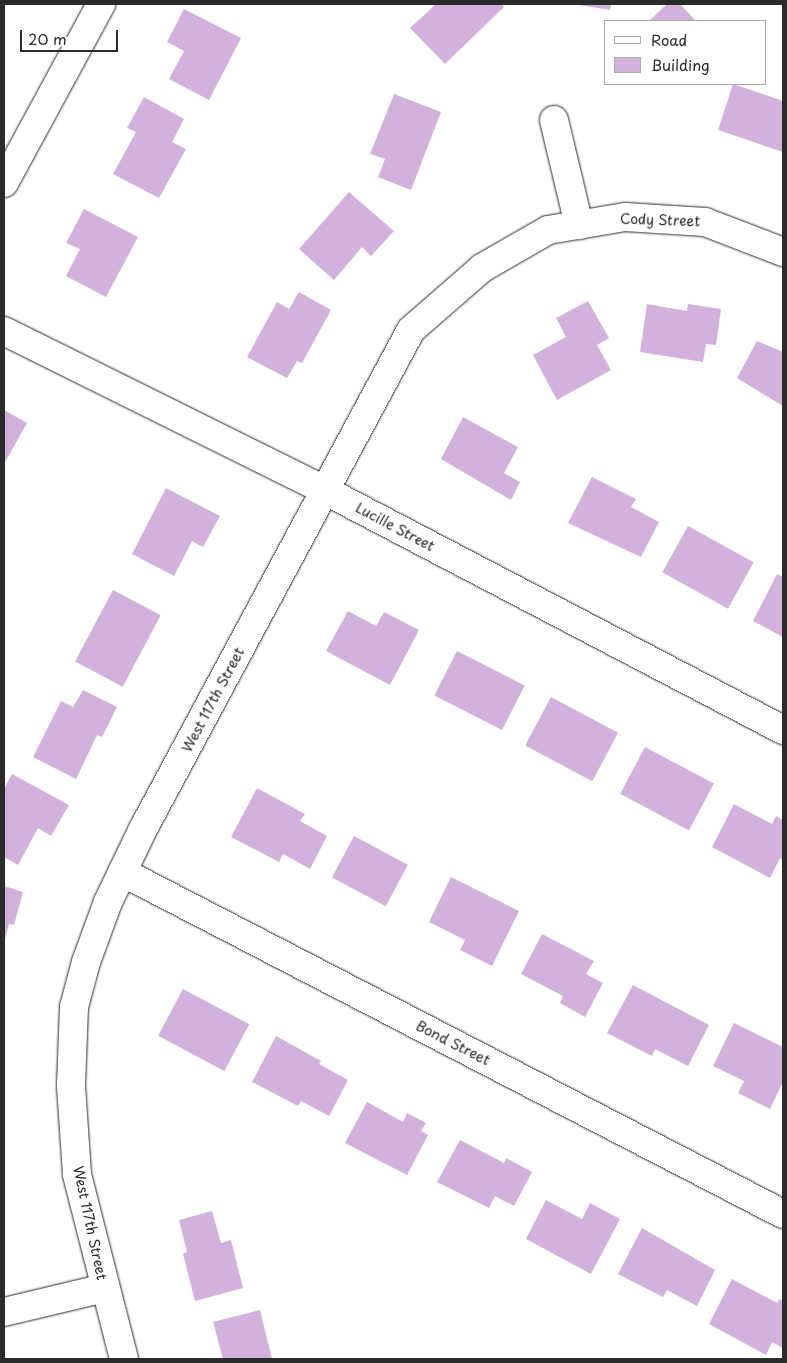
<!DOCTYPE html>
<html>
<head>
<meta charset="utf-8">
<style>
  body { margin:0 }
  #map { position:relative; width:787px; height:1363px; overflow:hidden; background:#fff; font-family:"Playpen Sans",sans-serif }
  div>[style] { position:absolute }
  [style*='--x'] { left:calc(var(--x)*1px); top:calc(var(--y)*1px); width:calc(var(--w)*1px); rotate:calc(var(--a)*1deg) }
  .building>* { inset:0; background:#d2b1dd; transform-origin:0 0 }
  .roads { filter:drop-shadow(0 0 1px #2b2b2b) drop-shadow(0 0 1px #2b2b2b) }
  .minor>* { height:28px; margin:-14px; padding:0 14px; transform-origin:14px; border-radius:14px; background:#fff }
  span { translate:-50% -50%; white-space:nowrap; text-align:center; line-height:1.15; -webkit-text-stroke:4.5px #fff; paint-order:stroke }
  .street-label { font-size:14px; color:#2b2b2b }
  .frame { position:absolute; inset:0; border:5px solid #2b2b2b; pointer-events:none }
  .legend { position:absolute; left:604px; top:20px; width:162px; height:65px; box-sizing:border-box; background:#fff; border:1px solid #aaa; margin:0; padding:6px 9px; list-style:none; font-size:15px; color:#2b2b2b }
  .legend li { display:flex; align-items:center; gap:10px; height:25px }
  .legend b { width:25px; border:1px solid #aaa }
  .scale { position:absolute; left:20px; top:30px; width:98px; height:22px; box-sizing:border-box; border:2px solid #2b2b2b; border-top:0; padding-left:6px; font-size:15px; line-height:18px; white-space:nowrap; color:#2b2b2b; -webkit-text-stroke:4px #fff; paint-order:stroke }
</style>
</head>
<body>
<div id="map">
  <div class="building">
    <div style="clip-path:polygon(436px 4px,502px 4px,504px 7px,445px 64px,410px 28px)"></div>
    <div style="clip-path:polygon(572px 4px,611px 4px,610px 10px)"></div>
    <div style="clip-path:polygon(667px 4px,680px 4px,696px 21px,649px 21px)"></div>
    <div style="clip-path:polygon(184px 9px,241px 38px,209px 100px,169px 79px,184px 51px,167px 42px)"></div>
    <div style="clip-path:polygon(733px 84px,783px 101px,783px 152px,718px 130px)"></div>
    <div style="clip-path:polygon(394px 94px,441px 112px,411px 190px,378px 177px,385px 159px,370px 154px)"></div>
    <div style="clip-path:polygon(144px 97px,184px 119px,172px 142px,186px 149px,159px 198px,113px 174px,136px 132px,127px 128px)"></div>
    <div style="clip-path:polygon(349px 192px,394px 231px,371px 256px,362px 247px,334px 280px,299px 249px)"></div>
    <div style="clip-path:polygon(84px 209px,138px 237px,106px 297px,66px 276px,80px 249px,66px 243px)"></div>
    <div style="clip-path:polygon(299px 292px,331px 310px,302px 363px,297px 361px,287px 378px,247px 357px,277px 302px,289px 309px)"></div>
    <div style="clip-path:polygon(588px 301px,609px 338px,597px 345px,611px 370px,557px 400px,533px 355px,566px 337px,556px 318px)"></div>
    <div style="clip-path:polygon(647px 304px,687px 311px,688px 304px,721px 309px,716px 345px,706px 344px,703px 362px,640px 352px)"></div>
    <div style="clip-path:polygon(757px 341px,783px 352px,783px 406px,737px 378px)"></div>
    <div style="clip-path:polygon(4px 410px,27px 423px,4px 464px)"></div>
    <div style="clip-path:polygon(463px 417px,518px 447px,504px 473px,520px 482px,511px 500px,441px 459px)"></div>
    <div style="clip-path:polygon(592px 477px,636px 499px,631px 507px,659px 522px,641px 557px,568px 523px)"></div>
    <div style="clip-path:polygon(166px 488px,220px 516px,203px 547px,192px 541px,174px 576px,132px 554px)"></div>
    <div style="left:688px;top:526px;width:75px;height:53px;rotate:29deg"></div>
    <div style="clip-path:polygon(777px 574px,783px 577px,783px 637px,753px 621px)"></div>
    <div style="left:113px;top:590px;width:54px;height:81px;rotate:28deg"></div>
    <div style="clip-path:polygon(348px 611px,376px 626px,384px 612px,419px 630px,390px 685px,326px 651px)"></div>
    <div style="left:457px;top:651px;width:76px;height:50px;rotate:27deg"></div>
    <div style="clip-path:polygon(83px 690px,117px 707px,102px 737px,97px 735px,76px 779px,33px 757px,61px 701px,73px 707px)"></div>
    <div style="left:551px;top:697px;width:76px;height:55px;rotate:28deg"></div>
    <div style="left:645px;top:747px;width:78px;height:53px;rotate:28deg"></div>
    <div style="clip-path:polygon(12px 774px,69px 805px,51px 836px,38px 828px,18px 865px,4px 857px,4px 789px)"></div>
    <div style="clip-path:polygon(257px 788px,305px 814px,300px 821px,327px 836px,310px 869px,283px 854px,279px 862px,231px 837px)"></div>
    <div style="clip-path:polygon(734px 804px,772px 824px,776px 816px,783px 820px,783px 860px,780px 858px,770px 878px,712px 847px)"></div>
    <div style="left:354px;top:836px;width:61px;height:47px;rotate:28deg"></div>
    <div style="clip-path:polygon(451px 877px,519px 911px,492px 966px,460px 950px,465px 940px,429px 922px)"></div>
    <div style="clip-path:polygon(4px 886px,23px 892px,14px 925px,9px 924px,4px 943px)"></div>
    <div style="clip-path:polygon(542px 934px,594px 961px,586px 974px,603px 983px,585px 1017px,560px 1003px,563px 996px,521px 974px)"></div>
    <div style="clip-path:polygon(633px 985px,709px 1025px,688px 1066px,655px 1049px,652px 1056px,607px 1033px)"></div>
    <div style="left:183px;top:989px;width:75px;height:53px;rotate:28deg"></div>
    <div style="clip-path:polygon(734px 1023px,783px 1047px,783px 1082px,770px 1109px,738px 1093px,744px 1081px,713px 1066px)"></div>
    <div style="clip-path:polygon(276px 1036px,321px 1061px,319px 1064px,348px 1080px,329px 1116px,301px 1101px,298px 1106px,252px 1082px)"></div>
    <div style="clip-path:polygon(367px 1102px,403px 1122px,407px 1113px,426px 1123px,421px 1131px,428px 1135px,407px 1175px,345px 1143px)"></div>
    <div style="clip-path:polygon(460px 1140px,504px 1163px,506px 1158px,532px 1172px,514px 1206px,495px 1196px,489px 1208px,437px 1182px)"></div>
    <div style="clip-path:polygon(546px 1200px,582px 1219px,590px 1203px,620px 1219px,591px 1274px,526px 1239px)"></div>
    <div style="clip-path:polygon(212px 1211px,221px 1243px,231px 1240px,243px 1288px,195px 1301px,183px 1254px,187px 1252px,179px 1220px)"></div>
    <div style="clip-path:polygon(642px 1228px,715px 1270px,697px 1306px,667px 1290px,663px 1297px,618px 1274px)"></div>
    <div style="clip-path:polygon(732px 1279px,777px 1303px,779px 1299px,783px 1301px,783px 1348px,772px 1342px,766px 1355px,709px 1324px)"></div>
    <div style="clip-path:polygon(260px 1310px,272px 1359px,223px 1359px,213px 1322px)"></div>
  </div>
  <div class="roads">
    <div class="minor">
      <div style="--x:554;--y:120;--w:108;--a:76.6"></div>
      <div style="--x:4;--y:183;--w:204;--a:-61.5"></div>
      <div style="--x:4;--y:331;--w:360;--a:26.4"></div>
      <div style="--x:326;--y:491;--w:516;--a:27.61"></div>
      <div style="--x:122;--y:872;--w:744;--a:27.36"></div>
      <div style="--x:4;--y:1312;--w:104;--a:-13.4"></div>
      <div style="--x:124;--y:1359;--w:191;--a:-104.3"></div>
      <div style="--x:77;--y:1174;--w:89;--a:-93.9"></div>
      <div style="--x:71;--y:1085;--w:78;--a:-87.8"></div>
      <div style="--x:74;--y:1007;--w:47;--a:-75.1"></div>
      <div style="--x:86;--y:962;--w:64;--a:-69.9"></div>
      <div style="--x:108;--y:902;--w:81;--a:-64.4"></div>
      <div style="--x:143;--y:829;--w:566;--a:-61.76"></div>
      <div style="--x:411;--y:330;--w:94;--a:-41.1"></div>
      <div style="--x:482;--y:268;--w:76;--a:-29.9"></div>
      <div style="--x:548;--y:230;--w:78;--a:-9.6"></div>
      <div style="--x:625;--y:217;--w:80;--a:3.6"></div>
      <div style="--x:705;--y:222;--w:84;--a:21"></div>
    </div>
  </div>
  <div class="street-label">
    <span style="left:660px;top:220px;rotate:2deg">Cody Street</span>
    <span style="left:395px;top:527px;rotate:28deg">Lucille Street</span>
    <span style="left:213px;top:700px;rotate:-62deg">West 117th Street</span>
    <span style="left:453px;top:1043px;rotate:27deg">Bond Street</span>
    <span style="left:90px;top:1223px;rotate:78deg">West 117th Street</span>
  </div>
  <div class="frame"></div>
  <ul class="legend">
  <li><b style="height:6px;background:#fff"></b>Road</li>
  <li><b style="height:14px;background:#d2b1dd"></b>Building</li>
  </ul>
  <div class="scale">20 m</div>
</div>
</body>
</html>
